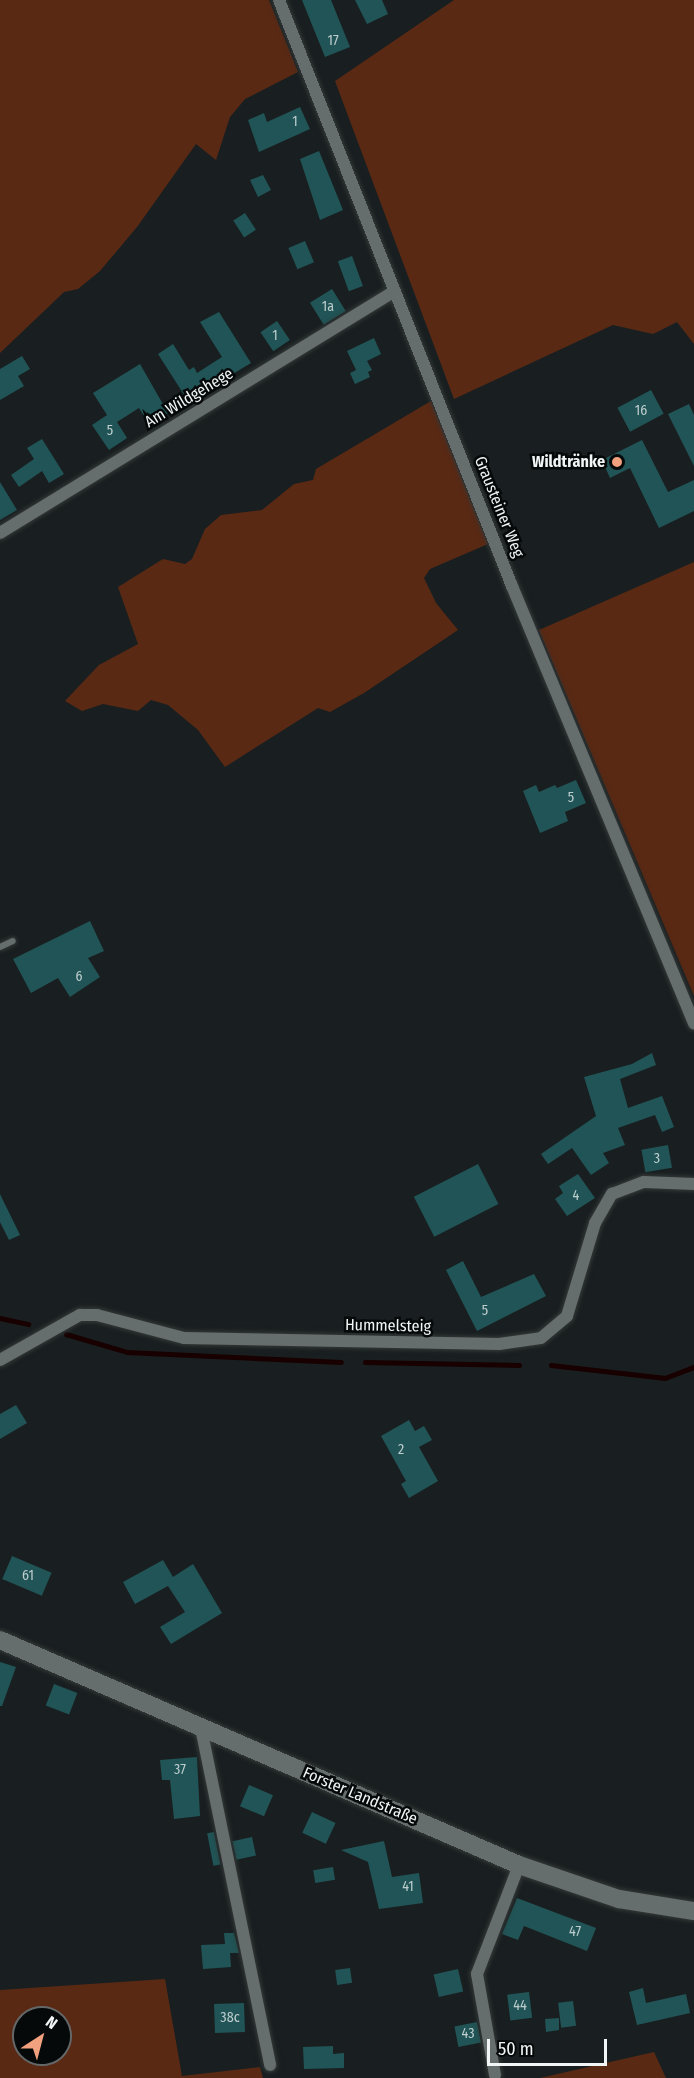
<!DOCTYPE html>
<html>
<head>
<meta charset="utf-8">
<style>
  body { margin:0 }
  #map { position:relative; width:694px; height:2078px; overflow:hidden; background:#191f20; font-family:"Fira Sans Condensed",sans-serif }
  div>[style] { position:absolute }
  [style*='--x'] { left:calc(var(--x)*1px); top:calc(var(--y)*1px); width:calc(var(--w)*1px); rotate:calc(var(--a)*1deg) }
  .green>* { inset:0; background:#592914 }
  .stream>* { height:4.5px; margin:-2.25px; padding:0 2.25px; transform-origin:2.25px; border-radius:2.25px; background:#180000 }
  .building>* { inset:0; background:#215456; transform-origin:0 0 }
  .roads { filter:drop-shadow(0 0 2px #343838) drop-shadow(0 0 2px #343838) }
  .lane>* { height:6px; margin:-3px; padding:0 3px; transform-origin:3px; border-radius:3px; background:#666d6d }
  .street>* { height:12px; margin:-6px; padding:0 6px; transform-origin:6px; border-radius:6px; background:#666d6d }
  .secondary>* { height:18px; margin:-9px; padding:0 9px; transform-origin:9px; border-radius:9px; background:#666d6d }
  .dots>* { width:16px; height:16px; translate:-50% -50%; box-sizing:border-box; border:3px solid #060909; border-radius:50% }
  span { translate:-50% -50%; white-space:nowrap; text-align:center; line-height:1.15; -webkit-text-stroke:5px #060909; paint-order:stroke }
  .number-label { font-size:14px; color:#bdcdcd }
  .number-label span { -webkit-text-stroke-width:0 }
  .street-label { font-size:16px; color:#f1f5f5 }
  .poi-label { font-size:16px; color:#f1f5f5; font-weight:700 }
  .right { translate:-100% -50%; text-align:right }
  .north { position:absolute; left:12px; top:2006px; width:60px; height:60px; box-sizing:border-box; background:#060909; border:2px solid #646767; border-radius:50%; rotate:36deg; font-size:16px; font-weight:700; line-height:24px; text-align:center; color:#f1f5f5 }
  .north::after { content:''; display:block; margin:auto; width:21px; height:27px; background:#f2a17e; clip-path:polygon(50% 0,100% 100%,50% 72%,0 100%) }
  .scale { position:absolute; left:487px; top:2039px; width:120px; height:27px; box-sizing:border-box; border:3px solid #f1f5f5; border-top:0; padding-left:8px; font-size:18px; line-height:21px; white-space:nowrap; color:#f1f5f5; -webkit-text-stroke:4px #060909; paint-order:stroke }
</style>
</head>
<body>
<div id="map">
  <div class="green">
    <div style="clip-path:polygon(0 0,269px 0,298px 72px,245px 99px,230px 117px,216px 160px,196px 144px,137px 227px,100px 271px,78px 289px,64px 292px,0 353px)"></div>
    <div style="clip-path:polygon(454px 0,694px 0,694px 344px,677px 322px,653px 334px,613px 325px,454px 399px,335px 81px)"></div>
    <div style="clip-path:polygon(431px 401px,488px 544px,430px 569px,424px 578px,436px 603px,458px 630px,364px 693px,330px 712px,318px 708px,225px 767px,198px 730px,168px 705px,151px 700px,138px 711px,103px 704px,82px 711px,65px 701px,99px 665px,138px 644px,118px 587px,163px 559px,185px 564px,192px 559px,205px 529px,221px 515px,262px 510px,294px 484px,313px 480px,316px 469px)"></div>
    <div style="clip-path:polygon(694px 562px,694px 996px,539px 630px)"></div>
    <div style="clip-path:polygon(evenodd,165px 1979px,182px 2076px,260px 2067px,263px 2078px,0 2078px,0 1990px,165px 1979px,24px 2018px,60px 2018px,60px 2054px,24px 2054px,24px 2018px)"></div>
    <div style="clip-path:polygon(654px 2052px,666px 2078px,540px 2078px)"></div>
  </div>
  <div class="stream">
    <div style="--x:0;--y:1318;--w:29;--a:12"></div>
    <div style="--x:66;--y:1334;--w:64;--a:16.4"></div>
    <div style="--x:127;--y:1352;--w:214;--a:2.7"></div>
    <div style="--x:365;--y:1362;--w:154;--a:1.1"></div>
    <div style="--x:551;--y:1365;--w:115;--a:6.5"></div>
    <div style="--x:665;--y:1378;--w:31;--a:-21"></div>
  </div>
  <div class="building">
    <div style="clip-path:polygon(302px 0,331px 0,350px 47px,325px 57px)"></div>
    <div style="clip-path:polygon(355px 0,382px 0,388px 14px,367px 24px)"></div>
    <div style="clip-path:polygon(300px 107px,310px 129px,259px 152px,248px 120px,264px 113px,267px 122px)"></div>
    <div style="clip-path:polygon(319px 151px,343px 210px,320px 220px,300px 159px)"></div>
    <div style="clip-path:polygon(263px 175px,271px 190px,258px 197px,250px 180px)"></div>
    <div style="left:245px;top:213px;width:20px;height:14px;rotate:57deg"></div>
    <div style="left:305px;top:241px;width:23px;height:18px;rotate:67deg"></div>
    <div style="left:352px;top:256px;width:32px;height:15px;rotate:70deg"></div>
    <div style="left:332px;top:289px;width:26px;height:26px;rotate:58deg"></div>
    <div style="clip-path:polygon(219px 312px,251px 363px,188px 401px,158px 354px,173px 344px,189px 370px,194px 367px,197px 373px,222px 357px,200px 322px)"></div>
    <div style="left:277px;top:321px;width:23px;height:20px;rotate:56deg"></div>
    <div style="clip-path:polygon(374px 338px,381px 354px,367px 361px,372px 370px,368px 372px,370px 377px,355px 384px,350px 373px,356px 370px,347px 351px)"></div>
    <div style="clip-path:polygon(22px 356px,30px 369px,18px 376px,24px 386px,0 400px,0 369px)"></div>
    <div style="clip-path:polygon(140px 364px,168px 413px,149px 424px,139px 408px,117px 422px,127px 438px,109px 450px,92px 425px,107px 415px,93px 393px)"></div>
    <div style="left:651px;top:390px;width:27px;height:38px;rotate:62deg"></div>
    <div style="clip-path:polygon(689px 404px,694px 415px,694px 466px,668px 414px)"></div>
    <div style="clip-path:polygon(42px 439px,64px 474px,49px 483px,42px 471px,19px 487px,11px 475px,34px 459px,27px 448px)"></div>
    <div style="clip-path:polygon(642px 440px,668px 492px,694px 480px,694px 511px,659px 528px,630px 468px,610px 478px,602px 460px)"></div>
    <div style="clip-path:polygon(0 482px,17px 510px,0 520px)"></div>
    <div style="clip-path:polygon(576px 780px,586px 803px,565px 812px,568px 821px,540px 833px,523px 791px,536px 785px,539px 792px,555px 785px,557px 788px)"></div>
    <div style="clip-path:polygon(90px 921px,104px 951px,88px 958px,100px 977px,70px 997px,58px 978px,31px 993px,13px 959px)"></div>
    <div style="clip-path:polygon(652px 1053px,656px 1065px,620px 1079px,628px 1108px,662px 1096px,674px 1127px,662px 1132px,655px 1115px,618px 1128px,625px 1145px,603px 1153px,609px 1163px,591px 1175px,572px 1148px,548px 1164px,541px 1154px,596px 1116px,584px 1077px,632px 1064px)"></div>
    <div style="left:668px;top:1145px;width:23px;height:27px;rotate:80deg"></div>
    <div style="left:478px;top:1164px;width:45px;height:72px;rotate:63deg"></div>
    <div style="clip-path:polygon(578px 1174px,595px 1198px,567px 1216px,555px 1199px,563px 1193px,559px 1186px)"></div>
    <div style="clip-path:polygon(0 1194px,20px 1235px,9px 1240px,0 1222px)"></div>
    <div style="clip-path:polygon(463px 1261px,481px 1297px,534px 1274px,546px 1296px,477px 1331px,446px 1270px)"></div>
    <div style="clip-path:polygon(16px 1405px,27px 1423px,0 1439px,0 1414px)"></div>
    <div style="clip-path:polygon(409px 1420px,415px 1431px,424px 1426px,432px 1440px,419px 1447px,438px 1481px,409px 1498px,401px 1484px,406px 1481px,381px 1436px)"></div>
    <div style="left:12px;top:1556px;width:43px;height:25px;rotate:23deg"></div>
    <div style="clip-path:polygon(163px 1560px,173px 1577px,193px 1564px,222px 1613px,171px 1644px,160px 1627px,185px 1612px,168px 1586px,135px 1604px,123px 1582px)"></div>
    <div style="clip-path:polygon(0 1662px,16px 1667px,2px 1706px,0 1706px)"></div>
    <div style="left:54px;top:1684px;width:25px;height:23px;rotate:21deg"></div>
    <div style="clip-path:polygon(197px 1757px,200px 1816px,174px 1819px,170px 1780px,162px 1780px,160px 1760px)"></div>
    <div style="left:249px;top:1785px;width:26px;height:23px;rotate:23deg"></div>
    <div style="left:312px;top:1812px;width:26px;height:23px;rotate:25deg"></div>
    <div style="left:214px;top:1832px;width:33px;height:7px;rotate:79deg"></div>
    <div style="left:252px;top:1837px;width:19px;height:20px;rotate:78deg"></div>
    <div style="clip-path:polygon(384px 1841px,392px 1877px,419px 1873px,423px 1903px,379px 1909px,368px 1862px,341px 1850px)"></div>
    <div style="left:333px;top:1867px;width:13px;height:20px;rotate:81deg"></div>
    <div style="clip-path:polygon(517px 1898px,596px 1928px,587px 1951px,524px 1926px,518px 1940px,502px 1934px)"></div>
    <div style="clip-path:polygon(224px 1933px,234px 1933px,239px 1953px,230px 1953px,231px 1967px,203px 1969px,201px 1945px,225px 1944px)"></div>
    <div style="left:350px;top:1968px;width:15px;height:15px;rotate:82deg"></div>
    <div style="left:458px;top:1969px;width:23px;height:25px;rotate:77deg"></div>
    <div style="clip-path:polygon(643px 1988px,646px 2003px,686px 1994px,690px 2013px,637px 2025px,629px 1992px)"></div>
    <div style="left:529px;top:1992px;width:26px;height:22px;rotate:83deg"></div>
    <div style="left:573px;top:2001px;width:25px;height:15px;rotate:83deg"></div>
    <div style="left:244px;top:2003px;width:29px;height:30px;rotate:88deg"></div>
    <div style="clip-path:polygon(559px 2018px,559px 2030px,546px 2032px,545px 2019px)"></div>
    <div style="left:477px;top:2022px;width:21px;height:23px;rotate:79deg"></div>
    <div style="clip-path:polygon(333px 2046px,333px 2054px,344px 2053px,344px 2068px,304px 2069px,303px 2047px)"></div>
  </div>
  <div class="roads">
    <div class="lane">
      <div style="--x:0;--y:947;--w:14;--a:-25"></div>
    </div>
    <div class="street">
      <div style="--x:279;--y:0;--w:631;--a:68.32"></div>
      <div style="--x:512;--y:586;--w:474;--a:67.4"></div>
      <div style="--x:0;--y:533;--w:463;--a:-31.5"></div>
      <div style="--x:0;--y:1360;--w:92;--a:-29.4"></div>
      <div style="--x:80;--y:1315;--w:17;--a:0"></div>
      <div style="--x:97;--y:1315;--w:90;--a:14.8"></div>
      <div style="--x:184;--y:1338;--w:315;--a:1.1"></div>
      <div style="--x:499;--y:1344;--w:42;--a:-8.1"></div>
      <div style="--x:541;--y:1338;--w:34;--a:-40"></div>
      <div style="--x:567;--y:1316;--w:97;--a:-73.2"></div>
      <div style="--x:595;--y:1223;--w:34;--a:-60"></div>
      <div style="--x:612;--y:1194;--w:34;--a:-21"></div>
      <div style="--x:644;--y:1182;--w:50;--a:2.3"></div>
      <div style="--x:201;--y:1728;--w:344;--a:78.4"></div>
      <div style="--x:495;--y:2075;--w:103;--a:-100.1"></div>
      <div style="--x:477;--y:1974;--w:117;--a:-68.9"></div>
    </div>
    <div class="secondary">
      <div style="--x:0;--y:1640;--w:566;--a:23.44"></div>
      <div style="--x:519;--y:1865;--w:106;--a:18.8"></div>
      <div style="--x:619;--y:1899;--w:76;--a:9.1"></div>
    </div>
  </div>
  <div class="dots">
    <div style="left:617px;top:462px;background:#f2a17e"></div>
  </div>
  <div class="number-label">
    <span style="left:333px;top:41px">17</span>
    <span style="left:295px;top:122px">1</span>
    <span style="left:328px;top:307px">1a</span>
    <span style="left:275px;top:336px">1</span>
    <span style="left:641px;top:411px">16</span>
    <span style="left:110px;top:431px">5</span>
    <span style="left:571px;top:798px">5</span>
    <span style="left:79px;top:977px">6</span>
    <span style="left:657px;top:1159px">3</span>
    <span style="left:576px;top:1196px">4</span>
    <span style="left:485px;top:1311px">5</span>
    <span style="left:401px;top:1450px">2</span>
    <span style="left:28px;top:1576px">61</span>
    <span style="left:180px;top:1770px">37</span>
    <span style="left:408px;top:1887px">41</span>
    <span style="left:575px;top:1932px">47</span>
    <span style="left:520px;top:2006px">44</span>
    <span style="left:230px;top:2018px">38c</span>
    <span style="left:468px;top:2034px">43</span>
  </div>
  <div class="street-label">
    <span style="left:189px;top:398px;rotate:-31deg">Am Wildgehege</span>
    <span style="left:499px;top:507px;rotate:68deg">Grausteiner Weg</span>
    <span style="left:388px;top:1326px;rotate:1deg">Hummelsteig</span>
    <span style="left:360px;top:1796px;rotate:23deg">Forster Landstraße</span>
  </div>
  <div class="poi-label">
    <span class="right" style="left:605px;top:462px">Wildtränke</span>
  </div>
  <div class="north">N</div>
  <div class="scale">50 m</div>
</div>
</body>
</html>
